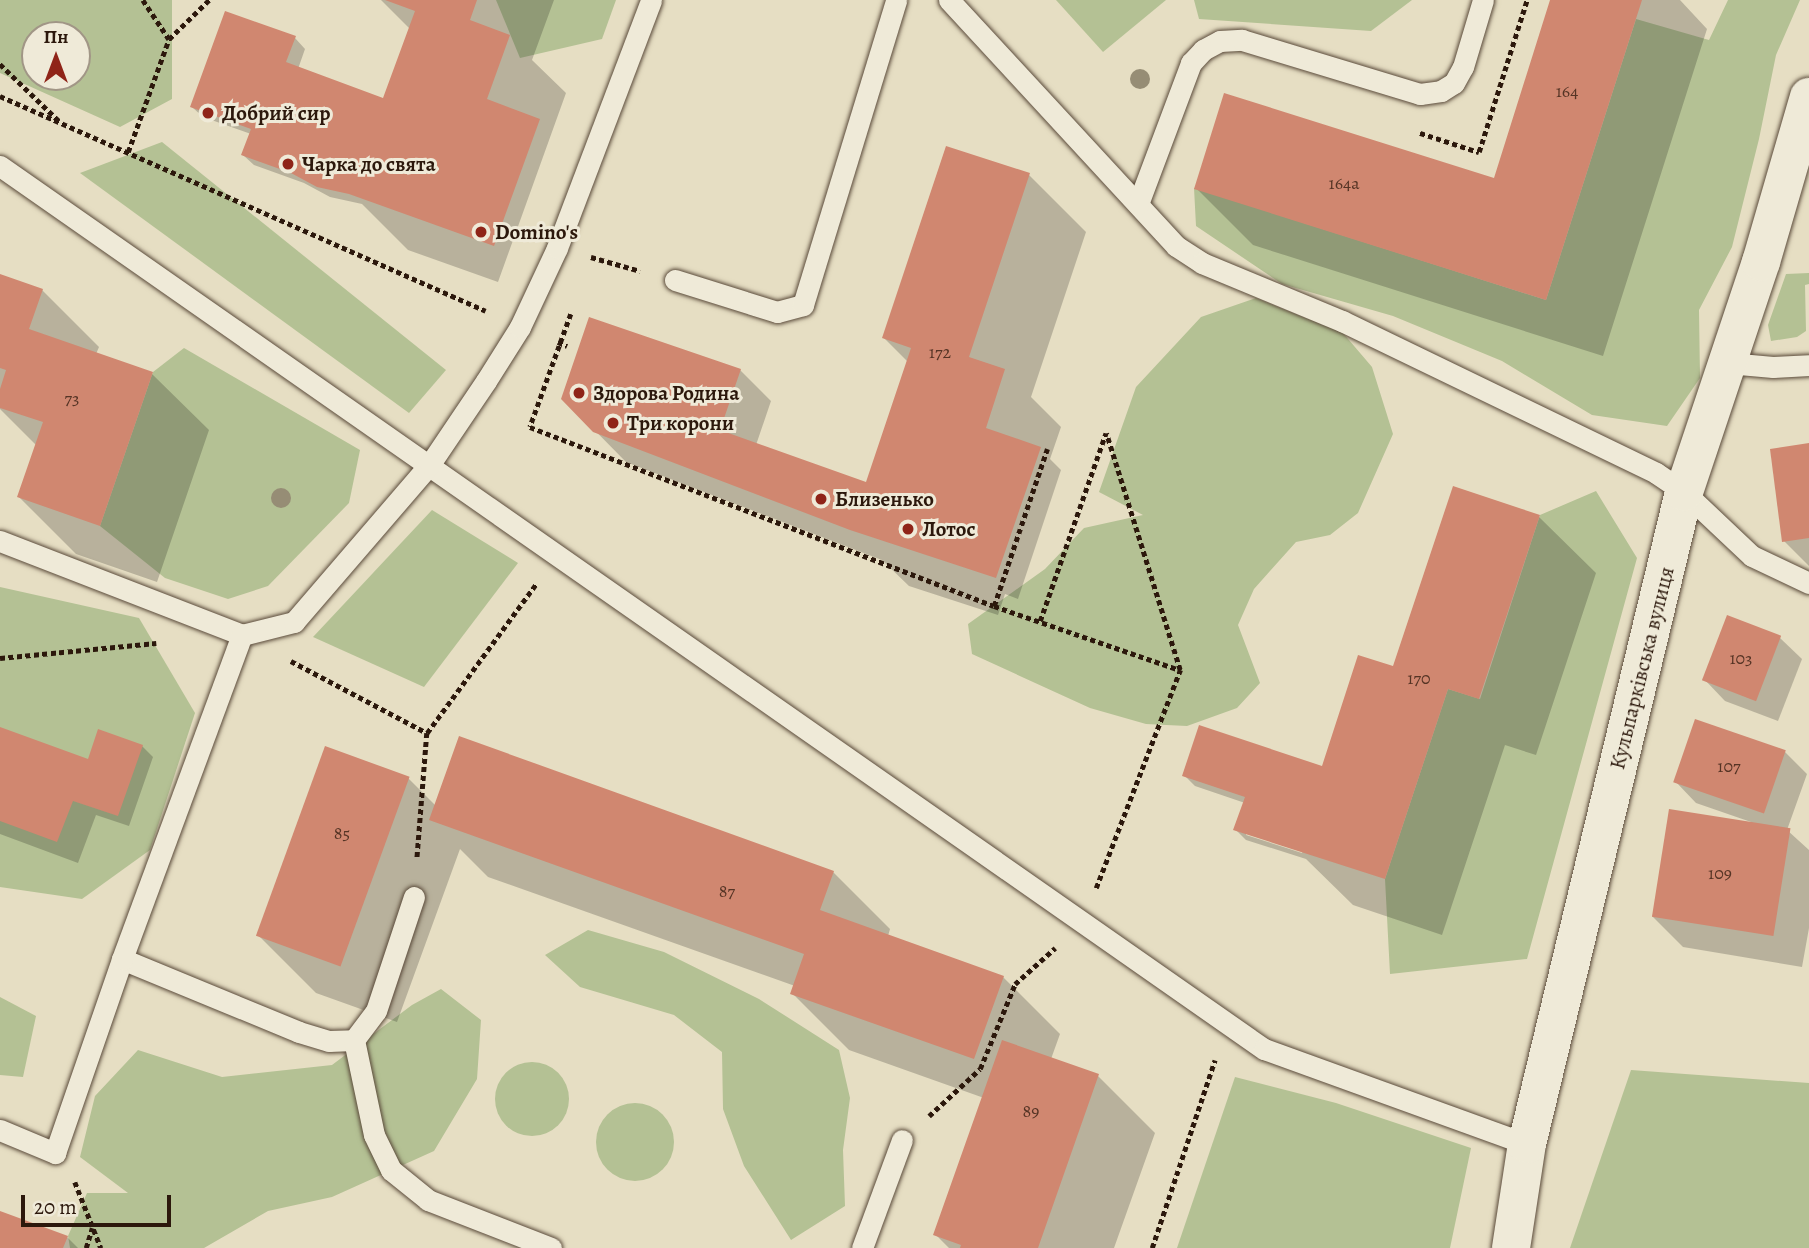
<!DOCTYPE html>
<html>
<head>
<meta charset="utf-8">
<style>
  body { margin:0 }
  #map { position:relative; width:1809px; height:1248px; overflow:hidden; background:#e6dec3; font-family:Alegreya,serif }
  div>[style] { position:absolute }
  [style*='--x'] { left:calc(var(--x)*1px); top:calc(var(--y)*1px); width:calc(var(--w)*1px); rotate:calc(var(--a)*1deg) }
  .green>* { inset:0; background:#b4c194 }
  .round { border-radius:50% }
  .shadow>* { inset:0; background:#0003 }
  .building>* { inset:0; background:#d08770; transform-origin:0 0 }
  .path>* { height:4.5px; margin-top:-2.25px; transform-origin:0; background:repeating-linear-gradient(90deg,#2c180c 0 5px,transparent 0 8.5px) }
  .roads { filter:drop-shadow(0 0 2px #5a4a3a) drop-shadow(0 0 2px #5a4a3a) }
  .service>* { height:21px; margin:-10.5px; padding:0 10.5px; transform-origin:10.5px; border-radius:10.5px; background:#efead8 }
  .tertiary>* { height:38px; margin:-19px; padding:0 19px; transform-origin:19px; border-radius:19px; background:#efead8 }
  .trees>* { width:20px; height:20px; margin:-10px; border-radius:50%; background:#968d75 }
  .dots>* { width:19px; height:19px; translate:-50% -50%; box-sizing:border-box; border:4px solid #efead8; border-radius:50% }
  span { translate:-50% -50%; white-space:nowrap; text-align:center; line-height:1.15; -webkit-text-stroke:6px #efead8; paint-order:stroke }
  .number-label { font-size:18px; color:#553425 }
  .number-label span { -webkit-text-stroke-width:0 }
  .poi-label { font-size:21px; color:#2c180c; font-weight:700 }
  .left { translate:0 -50%; text-align:left }
  .street-label { font-size:21px; color:#2c180c }
  .north { position:absolute; left:21px; top:21px; width:70px; height:70px; box-sizing:border-box; background:#efead8; border:2px solid #a19686; border-radius:50%; rotate:0deg; font-size:19px; font-weight:700; line-height:28px; text-align:center; color:#2c180c }
  .north::after { content:''; display:block; margin:auto; width:24px; height:32px; background:#8f2418; clip-path:polygon(50% 0,100% 100%,50% 72%,0 100%) }
  .scale { position:absolute; left:21px; top:1195px; width:150px; height:32px; box-sizing:border-box; border:4px solid #2c180c; border-top:0; padding-left:9px; font-size:21px; line-height:24px; white-space:nowrap; color:#2c180c; -webkit-text-stroke:5px #efead8; paint-order:stroke }
</style>
</head>
<body>
<div id="map">
  <div class="green">
    <div style="clip-path:polygon(evenodd,0 0,172px 0,172px 99px,120px 127px,0 73px,0 0,35px 35px,77px 35px,77px 77px,35px 77px,35px 35px)"></div>
    <div style="clip-path:polygon(496px 0,616px 0,602px 39px,520px 58px)"></div>
    <div style="clip-path:polygon(1056px 0,1166px 0,1103px 52px)"></div>
    <div style="clip-path:polygon(1194px 0,1412px 0,1371px 31px,1199px 19px)"></div>
    <div style="clip-path:polygon(1728px 0,1800px 0,1776px 55px,1759px 139px,1732px 247px,1699px 310px,1700px 378px,1667px 426px,1592px 415px,1502px 361px,1393px 316px,1282px 284px,1196px 226px,1194px 188px,1546px 300px,1636px 19px,1709px 40px)"></div>
    <div style="clip-path:polygon(162px 142px,446px 370px,409px 413px,80px 173px)"></div>
    <div style="clip-path:polygon(1809px 273px,1809px 284px,1805px 285px,1806px 331px,1797px 337px,1771px 341px,1768px 325px,1786px 274px)"></div>
    <div style="clip-path:polygon(1256px 298px,1343px 333px,1372px 367px,1393px 434px,1358px 513px,1330px 535px,1296px 542px,1254px 589px,1238px 625px,1260px 683px,1237px 708px,1187px 726px,1146px 724px,1090px 708px,972px 654px,968px 624px,1045px 569px,1084px 528px,1143px 515px,1099px 492px,1136px 387px,1201px 317px)"></div>
    <div style="clip-path:polygon(184px 348px,360px 450px,349px 503px,268px 586px,228px 599px,165px 578px,100px 526px,153px 372px)"></div>
    <div style="clip-path:polygon(1596px 491px,1637px 558px,1527px 959px,1390px 974px,1385px 879px,1448px 689px,1480px 699px,1540px 515px)"></div>
    <div style="clip-path:polygon(432px 510px,518px 563px,424px 687px,313px 637px)"></div>
    <div style="clip-path:polygon(0 587px,139px 618px,195px 713px,150px 850px,82px 899px,0 887px)"></div>
    <div style="clip-path:polygon(588px 930px,664px 952px,759px 999px,839px 1050px,850px 1098px,843px 1150px,845px 1206px,791px 1240px,744px 1166px,723px 1109px,722px 1052px,674px 1015px,580px 987px,545px 955px)"></div>
    <div style="clip-path:polygon(441px 989px,481px 1020px,477px 1079px,434px 1151px,332px 1197px,268px 1211px,204px 1248px,70px 1248px,68px 1236px,87px 1193px,128px 1193px,80px 1157px,95px 1096px,138px 1050px,222px 1077px,332px 1065px,412px 1005px)"></div>
    <div style="clip-path:polygon(0 997px,36px 1016px,23px 1077px,0 1075px)"></div>
    <div class="round" style="left:495px;top:1062px;width:74px;height:74px"></div>
    <div style="clip-path:polygon(1631px 1070px,1809px 1083px,1809px 1248px,1570px 1248px)"></div>
    <div style="clip-path:polygon(1235px 1077px,1336px 1103px,1471px 1148px,1450px 1248px,1177px 1248px)"></div>
    <div class="round" style="left:596px;top:1103px;width:78px;height:78px"></div>
  </div>
  <div class="shadow">
    <div style="clip-path:polygon(381px 0,554px 0,532px 60px,566px 93px,498px 282px,408px 250px,362px 204px,330px 197px,304px 183px,254px 165px,243px 155px,251px 134px,203px 117px,192px 107px,295px 38px,305px 49px,298px 69px,384px 101px,410px 29px)"></div>
    <div style="clip-path:polygon(1552px 0,1680px 0,1707px 29px,1603px 356px,1253px 245px,1196px 188px,1495px 181px)"></div>
    <div style="clip-path:polygon(1029px 175px,1086px 232px,1031px 397px,1061px 427px,1050px 459px,1061px 470px,1018px 599px,1005px 594px,998px 615px,909px 586px,882px 560px,626px 462px,563px 398px,740px 370px,771px 401px,756px 445px,867px 485px,908px 362px,884px 338px)"></div>
    <div style="clip-path:polygon(0 276px,42px 290px,99px 347px,96px 354px,152px 374px,209px 430px,157px 582px,76px 554px,19px 497px,37px 446px,0 409px)"></div>
    <div style="clip-path:polygon(1809px 445px,1809px 566px,1784px 541px)"></div>
    <div style="clip-path:polygon(evenodd,1539px 517px,1596px 573px,1536px 755px,1505px 745px,1442px 935px,1353px 905px,1306px 859px,1246px 840px,1235px 829px,1245px 803px,1195px 786px,1184px 775px,1323px 768px,1395px 669px,1539px 517px,1246px 832px,1303px 850px,1302px 853px,1246px 835px,1246px 832px)"></div>
    <div style="clip-path:polygon(1780px 638px,1802px 659px,1778px 721px,1725px 701px,1704px 679px)"></div>
    <div style="clip-path:polygon(0 728px,87px 760px,142px 746px,153px 757px,129px 826px,96px 815px,78px 863px,0 834px)"></div>
    <div style="clip-path:polygon(1785px 752px,1807px 774px,1787px 830px,1809px 850px,1809px 928px,1802px 967px,1683px 947px,1652px 916px,1751px 822px,1696px 803px,1675px 781px)"></div>
    <div style="clip-path:polygon(408px 778px,436px 806px,833px 872px,890px 929px,888px 936px,1003px 977px,1060px 1034px,1051px 1059px,1098px 1076px,1155px 1133px,1114px 1248px,949px 1248px,936px 1235px,984px 1098px,849px 1050px,792px 993px,795px 986px,488px 877px,460px 849px,397px 1022px,316px 993px,259px 936px)"></div>
    <div style="clip-path:polygon(0 1213px,67px 1237px,78px 1248px,0 1248px)"></div>
  </div>
  <div class="building">
    <div style="clip-path:polygon(385px 0,477px 0,470px 20px,510px 35px,487px 99px,540px 119px,494px 246px,349px 194px,317px 187px,291px 173px,241px 155px,251px 129px,190px 107px,225px 11px,296px 36px,286px 62px,383px 98px,415px 11px)"></div>
    <div style="clip-path:polygon(1550px 0,1642px 0,1546px 300px,1194px 189px,1224px 93px,1494px 178px)"></div>
    <div style="clip-path:polygon(946px 146px,1030px 173px,969px 357px,1005px 369px,986px 428px,1041px 447px,996px 578px,850px 530px,593px 432px,561px 399px,589px 317px,741px 369px,720px 430px,866px 482px,911px 348px,882px 338px)"></div>
    <div style="clip-path:polygon(0 274px,43px 289px,29px 329px,153px 372px,100px 526px,17px 497px,43px 422px,0 408px,0 389px,6px 370px,0 368px)"></div>
    <div style="clip-path:polygon(1809px 443px,1809px 538px,1782px 542px,1770px 449px)"></div>
    <div style="clip-path:polygon(1453px 486px,1540px 515px,1479px 699px,1448px 689px,1385px 879px,1233px 830px,1245px 797px,1182px 776px,1199px 725px,1322px 766px,1358px 655px,1393px 666px)"></div>
    <div style="left:1727px;top:615px;width:58px;height:70px;rotate:21deg"></div>
    <div style="left:1695px;top:719px;width:96px;height:67px;rotate:19deg"></div>
    <div style="clip-path:polygon(0 727px,88px 759px,98px 729px,143px 745px,118px 816px,73px 801px,57px 842px,0 821px)"></div>
    <div style="clip-path:polygon(459px 736px,834px 871px,820px 910px,1004px 976px,974px 1059px,790px 994px,804px 954px,429px 820px)"></div>
    <div style="left:325px;top:746px;width:90px;height:202px;rotate:20deg"></div>
    <div style="left:1669px;top:809px;width:123px;height:109px;rotate:9deg"></div>
    <div style="clip-path:polygon(1002px 1040px,1099px 1074px,1038px 1248px,960px 1248px,961px 1245px,933px 1235px)"></div>
    <div style="clip-path:polygon(0 1211px,68px 1236px,63px 1248px,0 1248px)"></div>
  </div>
  <div class="path">
    <div style="--x:143;--y:0;--w:47;--a:56.3"></div>
    <div style="--x:0;--y:64;--w:82;--a:44"></div>
    <div style="--x:0;--y:96;--w:531;--a:23.86"></div>
    <div style="--x:1420;--y:133;--w:62;--a:17.9"></div>
    <div style="--x:1479;--y:152;--w:159;--a:-72.5"></div>
    <div style="--x:128;--y:152;--w:120;--a:-70.1"></div>
    <div style="--x:169;--y:39;--w:56;--a:-44.3"></div>
    <div style="--x:591;--y:257;--w:51;--a:15.9"></div>
    <div style="--x:571;--y:314;--w:120;--a:109.9"></div>
    <div style="--x:530;--y:427;--w:497;--a:21.1"></div>
    <div style="--x:994;--y:606;--w:197;--a:19"></div>
    <div style="--x:558;--y:342;--w:10;--a:24"></div>
    <div style="--x:994;--y:606;--w:166;--a:-71.3"></div>
    <div style="--x:1040;--y:621;--w:199;--a:-70.7"></div>
    <div style="--x:0;--y:658;--w:157;--a:-5.5"></div>
    <div style="--x:291;--y:661;--w:154;--a:27.9"></div>
    <div style="--x:427;--y:733;--w:127;--a:94.5"></div>
    <div style="--x:427;--y:733;--w:185;--a:-53.8"></div>
    <div style="--x:1096;--y:888;--w:234;--a:-68.9"></div>
    <div style="--x:1180;--y:670;--w:248;--a:-107.3"></div>
    <div style="--x:929;--y:1116;--w:69;--a:-42.7"></div>
    <div style="--x:980;--y:1069;--w:92;--a:-67.6"></div>
    <div style="--x:1015;--y:984;--w:54;--a:-42"></div>
    <div style="--x:75;--y:1182;--w:71;--a:68.5"></div>
    <div style="--x:86;--y:1248;--w:21;--a:-73"></div>
    <div style="--x:1152;--y:1248;--w:198;--a:-71.5"></div>
  </div>
  <div class="roads">
    <div class="service">
      <div style="--x:949;--y:0;--w:335;--a:47.3"></div>
      <div style="--x:1176;--y:246;--w:31;--a:33"></div>
      <div style="--x:1202;--y:263;--w:152;--a:22.5"></div>
      <div style="--x:1342;--y:321;--w:349;--a:25.8"></div>
      <div style="--x:1656;--y:473;--w:34;--a:34"></div>
      <div style="--x:1684;--y:492;--w:93;--a:43.3"></div>
      <div style="--x:1752;--y:556;--w:63;--a:25.3"></div>
      <div style="--x:0;--y:166;--w:1542;--a:34.94"></div>
      <div style="--x:1264;--y:1049;--w:280;--a:19.9"></div>
      <div style="--x:1138;--y:204;--w:151;--a:-69.4"></div>
      <div style="--x:1191;--y:63;--w:18;--a:-47"></div>
      <div style="--x:1203;--y:50;--w:19;--a:-28"></div>
      <div style="--x:1220;--y:41;--w:22;--a:-3"></div>
      <div style="--x:1242;--y:40;--w:186;--a:16.9"></div>
      <div style="--x:1420;--y:94;--w:21;--a:-8"></div>
      <div style="--x:1441;--y:91;--w:15;--a:-32"></div>
      <div style="--x:1454;--y:83;--w:18;--a:-61"></div>
      <div style="--x:1463;--y:67;--w:70;--a:-73.4"></div>
      <div style="--x:675;--y:280;--w:107;--a:17.4"></div>
      <div style="--x:777;--y:312;--w:27;--a:-15"></div>
      <div style="--x:803;--y:305;--w:319;--a:-73"></div>
      <div style="--x:1728;--y:363;--w:45;--a:5.1"></div>
      <div style="--x:1773;--y:367;--w:36;--a:-3"></div>
      <div style="--x:0;--y:541;--w:260;--a:21.2"></div>
      <div style="--x:122;--y:959;--w:191;--a:22.4"></div>
      <div style="--x:299;--y:1032;--w:31;--a:17"></div>
      <div style="--x:329;--y:1041;--w:25;--a:-2"></div>
      <div style="--x:354;--y:1040;--w:36;--a:-53"></div>
      <div style="--x:376;--y:1011;--w:120;--a:-71.6"></div>
      <div style="--x:354;--y:1040;--w:97;--a:78.1"></div>
      <div style="--x:374;--y:1135;--w:39;--a:64"></div>
      <div style="--x:391;--y:1170;--w:48;--a:39"></div>
      <div style="--x:428;--y:1200;--w:132;--a:21.3"></div>
      <div style="--x:0;--y:1130;--w:60;--a:22.7"></div>
      <div style="--x:55;--y:1153;--w:205;--a:-70.9"></div>
      <div style="--x:122;--y:959;--w:346;--a:-69.7"></div>
      <div style="--x:242;--y:635;--w:54;--a:-14"></div>
      <div style="--x:294;--y:622;--w:208;--a:-49.3"></div>
      <div style="--x:430;--y:464;--w:100;--a:-56"></div>
      <div style="--x:486;--y:381;--w:64;--a:-57.8"></div>
      <div style="--x:520;--y:327;--w:87;--a:-64.9"></div>
      <div style="--x:557;--y:248;--w:265;--a:-69.2"></div>
      <div style="--x:862;--y:1248;--w:115;--a:-69.7"></div>
    </div>
    <div class="tertiary">
      <div style="--x:1511;--y:1248;--w:105;--a:-81.3"></div>
      <div style="--x:1527;--y:1144;--w:671;--a:-76.46"></div>
      <div style="--x:1684;--y:492;--w:243;--a:-71.5"></div>
      <div style="--x:1761;--y:262;--w:172;--a:-73.8"></div>
    </div>
  </div>
  <div class="trees">
    <div style="left:1140px;top:79px"></div>
    <div style="left:281px;top:498px"></div>
  </div>
  <div class="dots">
    <div style="left:208px;top:113px;background:#8f2418"></div>
    <div style="left:288px;top:164px;background:#8f2418"></div>
    <div style="left:481px;top:232px;background:#8f2418"></div>
    <div style="left:579px;top:393px;background:#8f2418"></div>
    <div style="left:613px;top:423px;background:#8f2418"></div>
    <div style="left:821px;top:499px;background:#8f2418"></div>
    <div style="left:908px;top:529px;background:#8f2418"></div>
  </div>
  <div class="number-label">
    <span style="left:1567px;top:91px">164</span>
    <span style="left:1344px;top:183px">164а</span>
    <span style="left:940px;top:352px">172</span>
    <span style="left:72px;top:398px">73</span>
    <span style="left:1741px;top:658px">103</span>
    <span style="left:1419px;top:678px">170</span>
    <span style="left:1729px;top:766px">107</span>
    <span style="left:342px;top:833px">85</span>
    <span style="left:1720px;top:873px">109</span>
    <span style="left:727px;top:891px">87</span>
    <span style="left:1031px;top:1111px">89</span>
  </div>
  <div class="poi-label">
    <span class="left" style="left:222px;top:113px">Добрий сир</span>
    <span class="left" style="left:302px;top:164px">Чарка до свята</span>
    <span class="left" style="left:495px;top:232px">Domino's</span>
    <span class="left" style="left:593px;top:393px">Здорова Родина</span>
    <span class="left" style="left:627px;top:423px">Три корони</span>
    <span class="left" style="left:835px;top:499px">Близенько</span>
    <span class="left" style="left:922px;top:529px">Лотос</span>
  </div>
  <div class="street-label">
    <span style="left:1642px;top:668px;rotate:-76deg">Кульпарківська вулиця</span>
  </div>
  <div class="north">Пн</div>
  <div class="scale">20 m</div>
</div>
</body>
</html>
